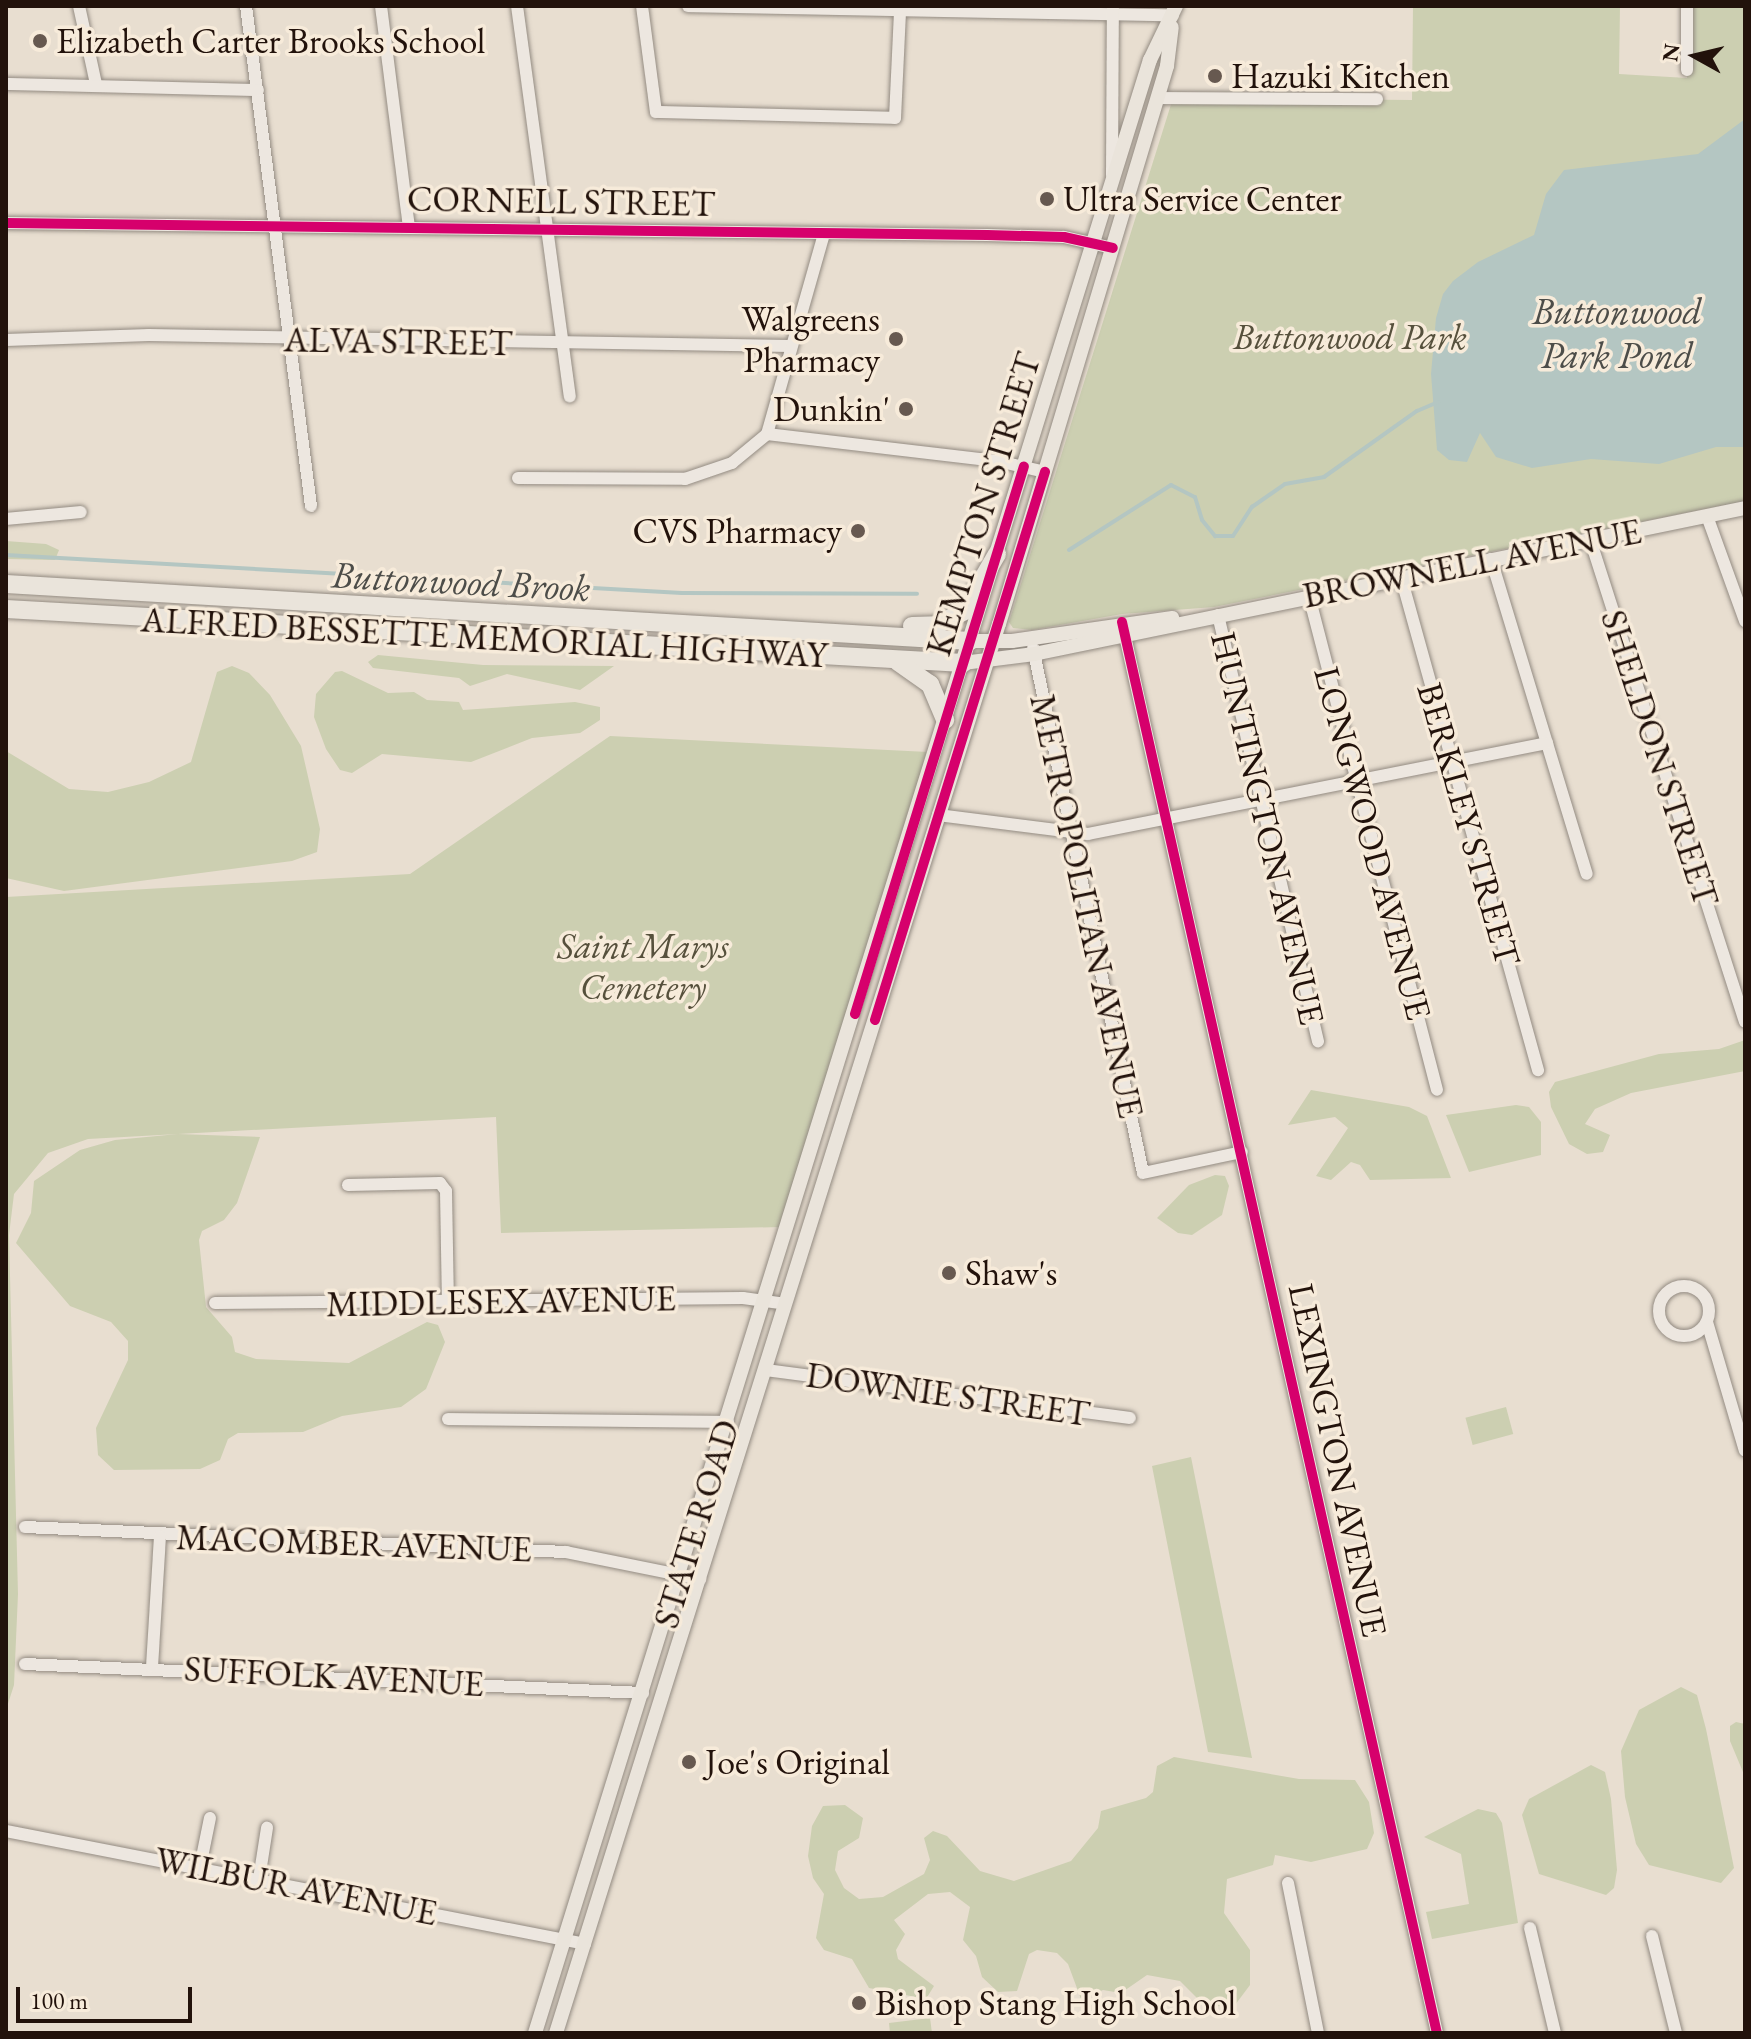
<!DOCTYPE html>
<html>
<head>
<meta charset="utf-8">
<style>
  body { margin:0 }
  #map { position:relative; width:1751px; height:2039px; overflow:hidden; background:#e8ded0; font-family:"EB Garamond",serif }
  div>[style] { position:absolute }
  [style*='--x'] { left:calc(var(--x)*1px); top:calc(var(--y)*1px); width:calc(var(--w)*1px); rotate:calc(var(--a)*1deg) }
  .green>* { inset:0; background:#cccfb1; transform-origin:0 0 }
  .water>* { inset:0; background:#b4c6c2 }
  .stream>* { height:4px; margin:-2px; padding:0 2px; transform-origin:2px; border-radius:2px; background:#b4c6c2 }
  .roads { filter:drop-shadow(0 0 2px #938b82) drop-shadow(0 0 2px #938b82) }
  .minor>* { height:12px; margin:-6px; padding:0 6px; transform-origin:6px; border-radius:6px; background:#ede7e0 }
  .minor>.ring { margin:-6px; padding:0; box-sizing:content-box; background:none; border:12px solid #ede7e0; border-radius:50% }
  .major>* { height:14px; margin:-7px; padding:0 7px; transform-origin:7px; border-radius:7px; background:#eae4db }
  .highway>* { height:18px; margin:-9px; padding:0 9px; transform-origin:9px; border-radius:9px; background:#eae4db }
  .cycleway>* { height:10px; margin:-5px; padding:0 5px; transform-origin:5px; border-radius:5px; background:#d6006c }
  .dots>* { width:22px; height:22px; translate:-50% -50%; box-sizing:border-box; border:4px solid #f7ebda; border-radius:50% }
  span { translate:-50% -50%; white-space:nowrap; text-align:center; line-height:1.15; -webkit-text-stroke:7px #f7ebda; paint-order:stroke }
  .poi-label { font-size:36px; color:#22120b }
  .left { translate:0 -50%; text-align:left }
  .right { translate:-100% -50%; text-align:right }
  .street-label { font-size:36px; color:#22120b }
  .park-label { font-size:36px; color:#56503c; font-style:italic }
  .water-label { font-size:38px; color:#4d4d49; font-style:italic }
  .frame { position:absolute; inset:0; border:8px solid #22120b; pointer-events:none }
  .north { position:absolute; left:1655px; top:16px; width:80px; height:80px; -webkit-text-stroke:6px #f7ebda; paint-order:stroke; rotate:278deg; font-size:22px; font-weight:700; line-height:32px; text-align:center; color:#22120b }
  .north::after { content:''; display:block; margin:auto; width:28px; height:36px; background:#22120b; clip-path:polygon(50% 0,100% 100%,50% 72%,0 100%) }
  .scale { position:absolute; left:16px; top:1987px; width:176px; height:36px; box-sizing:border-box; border:4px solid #22120b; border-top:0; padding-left:10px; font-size:24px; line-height:28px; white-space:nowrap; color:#22120b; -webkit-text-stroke:6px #f7ebda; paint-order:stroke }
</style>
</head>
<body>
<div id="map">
  <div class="green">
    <div style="clip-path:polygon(1413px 6px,1620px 6px,1619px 74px,1687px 78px,1687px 6px,1745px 6px,1745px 501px,1214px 607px,1122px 614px,1032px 630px,1013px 628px,1009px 622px,1173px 98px,1412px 100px)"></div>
    <div style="clip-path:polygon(6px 541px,46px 544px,59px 550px,55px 560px,6px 559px)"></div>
    <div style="clip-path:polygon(378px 655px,483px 665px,614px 666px,580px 690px,507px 674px,470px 686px,459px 678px,373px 668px,368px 662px)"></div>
    <div style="clip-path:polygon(232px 666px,249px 673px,270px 695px,301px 746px,320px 829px,317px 852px,292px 861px,64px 891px,6px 878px,6px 751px,69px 789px,108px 792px,149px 782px,191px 762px,217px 672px)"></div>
    <div style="clip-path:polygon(342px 671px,388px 693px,414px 692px,427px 700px,459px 702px,463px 710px,575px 702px,600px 707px,600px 720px,580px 733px,532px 738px,471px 762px,382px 754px,352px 773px,340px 770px,326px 749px,314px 717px,316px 694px,335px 672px)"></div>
    <div style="clip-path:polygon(610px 736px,928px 752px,780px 1227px,501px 1233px,496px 1117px,178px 1134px,260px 1137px,237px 1203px,224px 1220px,202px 1231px,199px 1240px,206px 1307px,232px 1337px,235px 1352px,256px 1359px,349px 1363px,427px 1322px,438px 1325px,445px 1342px,426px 1389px,401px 1407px,342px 1416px,303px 1432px,238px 1433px,228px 1439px,220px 1460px,200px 1469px,114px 1470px,98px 1455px,96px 1428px,128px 1360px,128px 1341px,111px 1322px,70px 1306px,16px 1243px,31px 1213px,34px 1181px,80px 1150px,115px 1140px,178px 1134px,88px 1139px,48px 1153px,14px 1194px,9px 1235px,18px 1594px,14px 1685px,6px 1710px,6px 897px,410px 874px)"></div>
    <div style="clip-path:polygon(1745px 1040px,1745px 1071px,1631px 1093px,1595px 1109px,1585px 1124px,1610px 1135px,1603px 1152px,1587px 1154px,1569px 1144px,1551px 1107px,1549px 1092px,1555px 1082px,1659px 1054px,1719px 1049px)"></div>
    <div style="clip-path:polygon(1311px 1090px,1409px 1107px,1427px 1116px,1451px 1178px,1370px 1180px,1360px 1165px,1351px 1162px,1331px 1180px,1316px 1176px,1348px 1128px,1335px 1117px,1288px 1125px)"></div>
    <div style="clip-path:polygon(1516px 1105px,1529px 1107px,1541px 1122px,1541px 1155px,1469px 1172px,1446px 1115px)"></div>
    <div style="clip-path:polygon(1215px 1175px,1225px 1176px,1229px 1186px,1222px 1215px,1192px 1235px,1178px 1233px,1157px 1218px,1189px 1185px)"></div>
    <div style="left:1506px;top:1407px;width:28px;height:42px;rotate:75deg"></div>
    <div style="clip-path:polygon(1191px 1457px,1224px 1622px,1252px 1758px,1208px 1752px,1152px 1466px)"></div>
    <div style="clip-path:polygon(1681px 1687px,1697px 1695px,1706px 1729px,1734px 1868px,1721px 1883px,1649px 1865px,1636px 1844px,1625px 1797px,1621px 1751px,1639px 1710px)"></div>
    <div style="clip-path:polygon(1736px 1722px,1745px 1724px,1745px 1799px,1743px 1772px,1730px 1741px,1730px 1726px)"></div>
    <div style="clip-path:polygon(1174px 1757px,1299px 1779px,1355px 1780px,1369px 1802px,1374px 1833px,1367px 1849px,1311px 1862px,1275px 1855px,1273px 1865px,1227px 1879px,1224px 1913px,1250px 1950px,1250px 1985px,1235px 2005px,1206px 2007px,1180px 1981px,1147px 1975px,1121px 1993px,1103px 1990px,1081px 1999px,1068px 1964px,1057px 1953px,1037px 1950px,1029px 1954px,1017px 1991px,998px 1992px,982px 1977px,976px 1956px,963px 1940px,970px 1907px,950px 1892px,928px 1894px,894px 1920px,905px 1934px,896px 1950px,898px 1959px,934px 1986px,926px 1999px,869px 1988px,852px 1959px,824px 1950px,816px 1938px,824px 1894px,813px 1878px,808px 1856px,812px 1826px,823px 1806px,845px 1805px,863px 1818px,859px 1838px,838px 1851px,835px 1870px,844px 1888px,859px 1899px,883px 1897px,924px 1874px,930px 1860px,924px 1838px,933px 1831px,947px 1836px,980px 1871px,1014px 1881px,1071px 1861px,1098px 1828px,1101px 1811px,1146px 1798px,1153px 1792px,1157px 1766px)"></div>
    <div style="clip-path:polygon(1591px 1765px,1605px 1772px,1611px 1799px,1617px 1870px,1614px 1888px,1606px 1895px,1539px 1874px,1522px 1815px,1529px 1799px)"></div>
    <div style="clip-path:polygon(1478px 1809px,1496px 1813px,1502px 1823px,1518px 1923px,1432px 1939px,1426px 1912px,1469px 1904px,1461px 1854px,1424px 1837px)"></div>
    <div style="clip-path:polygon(930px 2018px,932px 2033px,890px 2033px,889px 2023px)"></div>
  </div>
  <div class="water">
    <div style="clip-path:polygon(1745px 119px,1745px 447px,1716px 447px,1659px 464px,1591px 459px,1532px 468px,1496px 457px,1480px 433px,1467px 462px,1449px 460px,1437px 450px,1431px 374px,1436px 318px,1443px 294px,1453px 281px,1478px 262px,1534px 235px,1546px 194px,1564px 170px,1698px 154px)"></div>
  </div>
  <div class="stream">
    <div style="--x:1069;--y:550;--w:121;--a:-32.5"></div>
    <div style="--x:1171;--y:485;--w:27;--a:27"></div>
    <div style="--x:1195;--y:497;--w:24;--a:73"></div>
    <div style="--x:1202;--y:520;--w:21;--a:51"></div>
    <div style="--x:1215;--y:536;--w:18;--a:0"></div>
    <div style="--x:1233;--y:536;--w:35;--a:-57"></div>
    <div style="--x:1252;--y:507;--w:40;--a:-34.9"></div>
    <div style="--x:1285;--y:484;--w:40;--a:-10"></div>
    <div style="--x:1324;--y:477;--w:114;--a:-35.4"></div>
    <div style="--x:1417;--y:411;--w:23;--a:-23"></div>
    <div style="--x:6;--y:555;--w:677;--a:3.22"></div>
    <div style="--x:682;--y:593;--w:235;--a:0.2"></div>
  </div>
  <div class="roads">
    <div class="minor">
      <div style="--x:79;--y:6;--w:80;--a:77.7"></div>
      <div style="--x:246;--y:6;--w:504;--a:82.59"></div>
      <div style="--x:381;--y:6;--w:223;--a:82.8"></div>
      <div style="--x:517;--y:6;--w:394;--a:82.3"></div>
      <div style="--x:642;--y:6;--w:107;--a:82.5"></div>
      <div style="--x:656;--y:112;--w:239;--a:1.4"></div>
      <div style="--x:895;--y:118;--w:107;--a:-87.3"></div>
      <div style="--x:688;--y:6;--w:485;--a:1.1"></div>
      <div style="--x:1687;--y:6;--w:64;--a:90"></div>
      <div style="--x:6;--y:84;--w:252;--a:1.4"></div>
      <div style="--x:1158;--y:98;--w:219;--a:0.3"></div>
      <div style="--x:1112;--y:175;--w:169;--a:-89.7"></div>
      <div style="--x:6;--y:223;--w:981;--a:0.7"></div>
      <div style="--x:987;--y:235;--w:77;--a:1.5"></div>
      <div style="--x:1064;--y:237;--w:50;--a:12.7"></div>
      <div style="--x:6;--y:340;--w:143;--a:-2"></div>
      <div style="--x:149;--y:335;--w:641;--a:0.98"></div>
      <div style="--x:767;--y:434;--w:208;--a:-74.1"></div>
      <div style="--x:518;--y:478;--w:167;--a:0.3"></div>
      <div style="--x:685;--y:479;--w:50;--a:-18.8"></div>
      <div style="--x:732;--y:463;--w:45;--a:-39.6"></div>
      <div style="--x:767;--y:434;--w:233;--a:6.7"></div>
      <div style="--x:998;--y:461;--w:48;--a:13.2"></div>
      <div style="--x:1707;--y:516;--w:112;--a:70.1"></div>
      <div style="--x:6;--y:519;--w:75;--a:-5.3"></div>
      <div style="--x:1590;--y:539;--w:507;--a:72.21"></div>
      <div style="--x:1491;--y:559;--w:329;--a:73.1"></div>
      <div style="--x:1401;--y:577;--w:512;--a:74.47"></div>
      <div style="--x:1309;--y:596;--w:510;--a:75.47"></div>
      <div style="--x:1218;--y:615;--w:438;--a:76.8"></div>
      <div style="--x:1123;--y:627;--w:1441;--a:77.41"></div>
      <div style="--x:1033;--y:648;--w:536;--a:78.17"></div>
      <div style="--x:1143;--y:1173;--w:101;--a:-12"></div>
      <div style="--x:938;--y:815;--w:151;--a:7.2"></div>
      <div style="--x:1088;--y:834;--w:468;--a:-11.2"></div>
      <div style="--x:348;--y:1185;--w:92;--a:-1.2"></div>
      <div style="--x:440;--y:1183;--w:10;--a:53"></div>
      <div style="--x:446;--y:1191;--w:110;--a:89"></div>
      <div class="ring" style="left:1659px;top:1286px;width:38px;height:38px"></div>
      <div style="--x:215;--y:1303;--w:528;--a:-0.54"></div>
      <div style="--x:743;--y:1298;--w:43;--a:7.9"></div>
      <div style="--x:1707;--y:1322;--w:134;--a:73.6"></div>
      <div style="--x:766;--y:1370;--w:367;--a:7.5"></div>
      <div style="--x:448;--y:1419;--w:280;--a:0.6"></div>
      <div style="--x:25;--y:1527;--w:542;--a:2.65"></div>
      <div style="--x:566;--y:1552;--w:137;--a:11.4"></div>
      <div style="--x:25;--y:1664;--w:619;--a:2.69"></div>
      <div style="--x:152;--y:1667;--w:131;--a:-86.5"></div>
      <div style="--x:6;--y:1831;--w:590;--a:11.04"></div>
      <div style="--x:200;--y:1867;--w:50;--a:-78.5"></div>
      <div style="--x:259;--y:1879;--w:52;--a:-81.1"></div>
      <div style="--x:1288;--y:1883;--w:153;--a:78.7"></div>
      <div style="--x:1530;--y:1928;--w:108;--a:76.6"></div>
      <div style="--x:1652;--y:1936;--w:100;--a:76.1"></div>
    </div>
    <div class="major">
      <div style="--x:970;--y:641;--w:42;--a:0"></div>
      <div style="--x:1012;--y:641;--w:162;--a:-8.2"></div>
      <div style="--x:963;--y:663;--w:72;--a:-7.2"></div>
      <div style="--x:1034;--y:654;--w:726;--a:-11.6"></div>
      <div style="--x:535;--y:2033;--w:2067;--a:-72.69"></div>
      <div style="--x:1150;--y:60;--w:60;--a:-64.3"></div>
      <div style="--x:556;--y:2033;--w:1477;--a:-72.55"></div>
      <div style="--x:999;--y:624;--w:583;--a:-73.24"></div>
      <div style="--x:1167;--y:66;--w:39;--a:-83"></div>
    </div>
    <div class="highway">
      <div style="--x:6;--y:584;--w:966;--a:3.38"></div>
      <div style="--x:6;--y:609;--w:959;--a:3.23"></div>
      <div style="--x:912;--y:626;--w:25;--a:-2"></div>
      <div style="--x:937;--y:625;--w:30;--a:-27"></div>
      <div style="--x:964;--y:611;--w:66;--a:-59.9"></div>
      <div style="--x:898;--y:662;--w:39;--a:35"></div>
      <div style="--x:930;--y:684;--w:39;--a:67"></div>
    </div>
  </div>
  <div class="cycleway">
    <div style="--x:6;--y:223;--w:981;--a:0.7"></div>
    <div style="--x:987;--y:235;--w:77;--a:1.5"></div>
    <div style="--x:1064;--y:237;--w:50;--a:12.7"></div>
    <div style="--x:1122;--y:622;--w:1446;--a:77.42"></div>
    <div style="--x:855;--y:1014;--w:573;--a:-72.86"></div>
    <div style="--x:875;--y:1020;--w:574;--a:-72.77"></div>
  </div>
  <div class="dots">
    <div style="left:40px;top:41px;background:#675950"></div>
    <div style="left:1215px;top:76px;background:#675950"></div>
    <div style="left:1047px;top:199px;background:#675950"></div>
    <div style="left:896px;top:339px;background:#675950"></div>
    <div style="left:906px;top:409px;background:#675950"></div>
    <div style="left:858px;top:531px;background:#675950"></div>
    <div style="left:949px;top:1273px;background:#675950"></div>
    <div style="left:689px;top:1762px;background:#675950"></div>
    <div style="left:859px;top:2003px;background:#675950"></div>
  </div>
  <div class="poi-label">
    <span class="left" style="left:56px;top:41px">Elizabeth Carter Brooks School</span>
    <span class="left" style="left:1231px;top:76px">Hazuki Kitchen</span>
    <span class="left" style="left:1063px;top:199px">Ultra Service Center</span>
    <span class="right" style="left:880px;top:339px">Walgreens<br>Pharmacy</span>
    <span class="right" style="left:890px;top:409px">Dunkin'</span>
    <span class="right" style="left:842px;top:531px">CVS Pharmacy</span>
    <span class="left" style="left:965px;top:1273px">Shaw's</span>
    <span class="left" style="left:705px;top:1762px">Joe's Original</span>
    <span class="left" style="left:875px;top:2003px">Bishop Stang High School</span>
  </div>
  <div class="street-label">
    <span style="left:561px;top:201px;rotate:1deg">CORNELL STREET</span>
    <span style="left:398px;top:341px;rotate:1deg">ALVA STREET</span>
    <span style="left:983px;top:504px;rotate:-73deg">KEMPTON STREET</span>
    <span style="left:1472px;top:563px;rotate:-11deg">BROWNELL AVENUE</span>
    <span style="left:484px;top:637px;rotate:3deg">ALFRED BESSETTE MEMORIAL HIGHWAY</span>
    <span style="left:1660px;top:758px;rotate:72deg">SHELDON STREET</span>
    <span style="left:1469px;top:824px;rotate:74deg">BERKLEY STREET</span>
    <span style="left:1268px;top:828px;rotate:77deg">HUNTINGTON AVENUE</span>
    <span style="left:1373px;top:843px;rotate:75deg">LONGWOOD AVENUE</span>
    <span style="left:1087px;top:906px;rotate:78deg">METROPOLITAN AVENUE</span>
    <span style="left:501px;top:1301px;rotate:-1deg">MIDDLESEX AVENUE</span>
    <span style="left:948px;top:1394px;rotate:8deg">DOWNIE STREET</span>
    <span style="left:1338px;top:1460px;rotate:78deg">LEXINGTON AVENUE</span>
    <span style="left:696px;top:1524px;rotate:-73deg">STATE ROAD</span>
    <span style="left:354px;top:1543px;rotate:2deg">MACOMBER AVENUE</span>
    <span style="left:334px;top:1676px;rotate:3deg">SUFFOLK AVENUE</span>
    <span style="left:296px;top:1886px;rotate:11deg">WILBUR AVENUE</span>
  </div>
  <div class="park-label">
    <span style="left:1350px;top:337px">Buttonwood Park</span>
    <span style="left:643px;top:966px">Saint Marys<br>Cemetery</span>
  </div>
  <div class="water-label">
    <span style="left:1617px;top:333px">Buttonwood<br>Park Pond</span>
    <span style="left:461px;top:581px;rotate:3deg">Buttonwood Brook</span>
  </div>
  <div class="frame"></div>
  <div class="north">N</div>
  <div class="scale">100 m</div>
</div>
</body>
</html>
